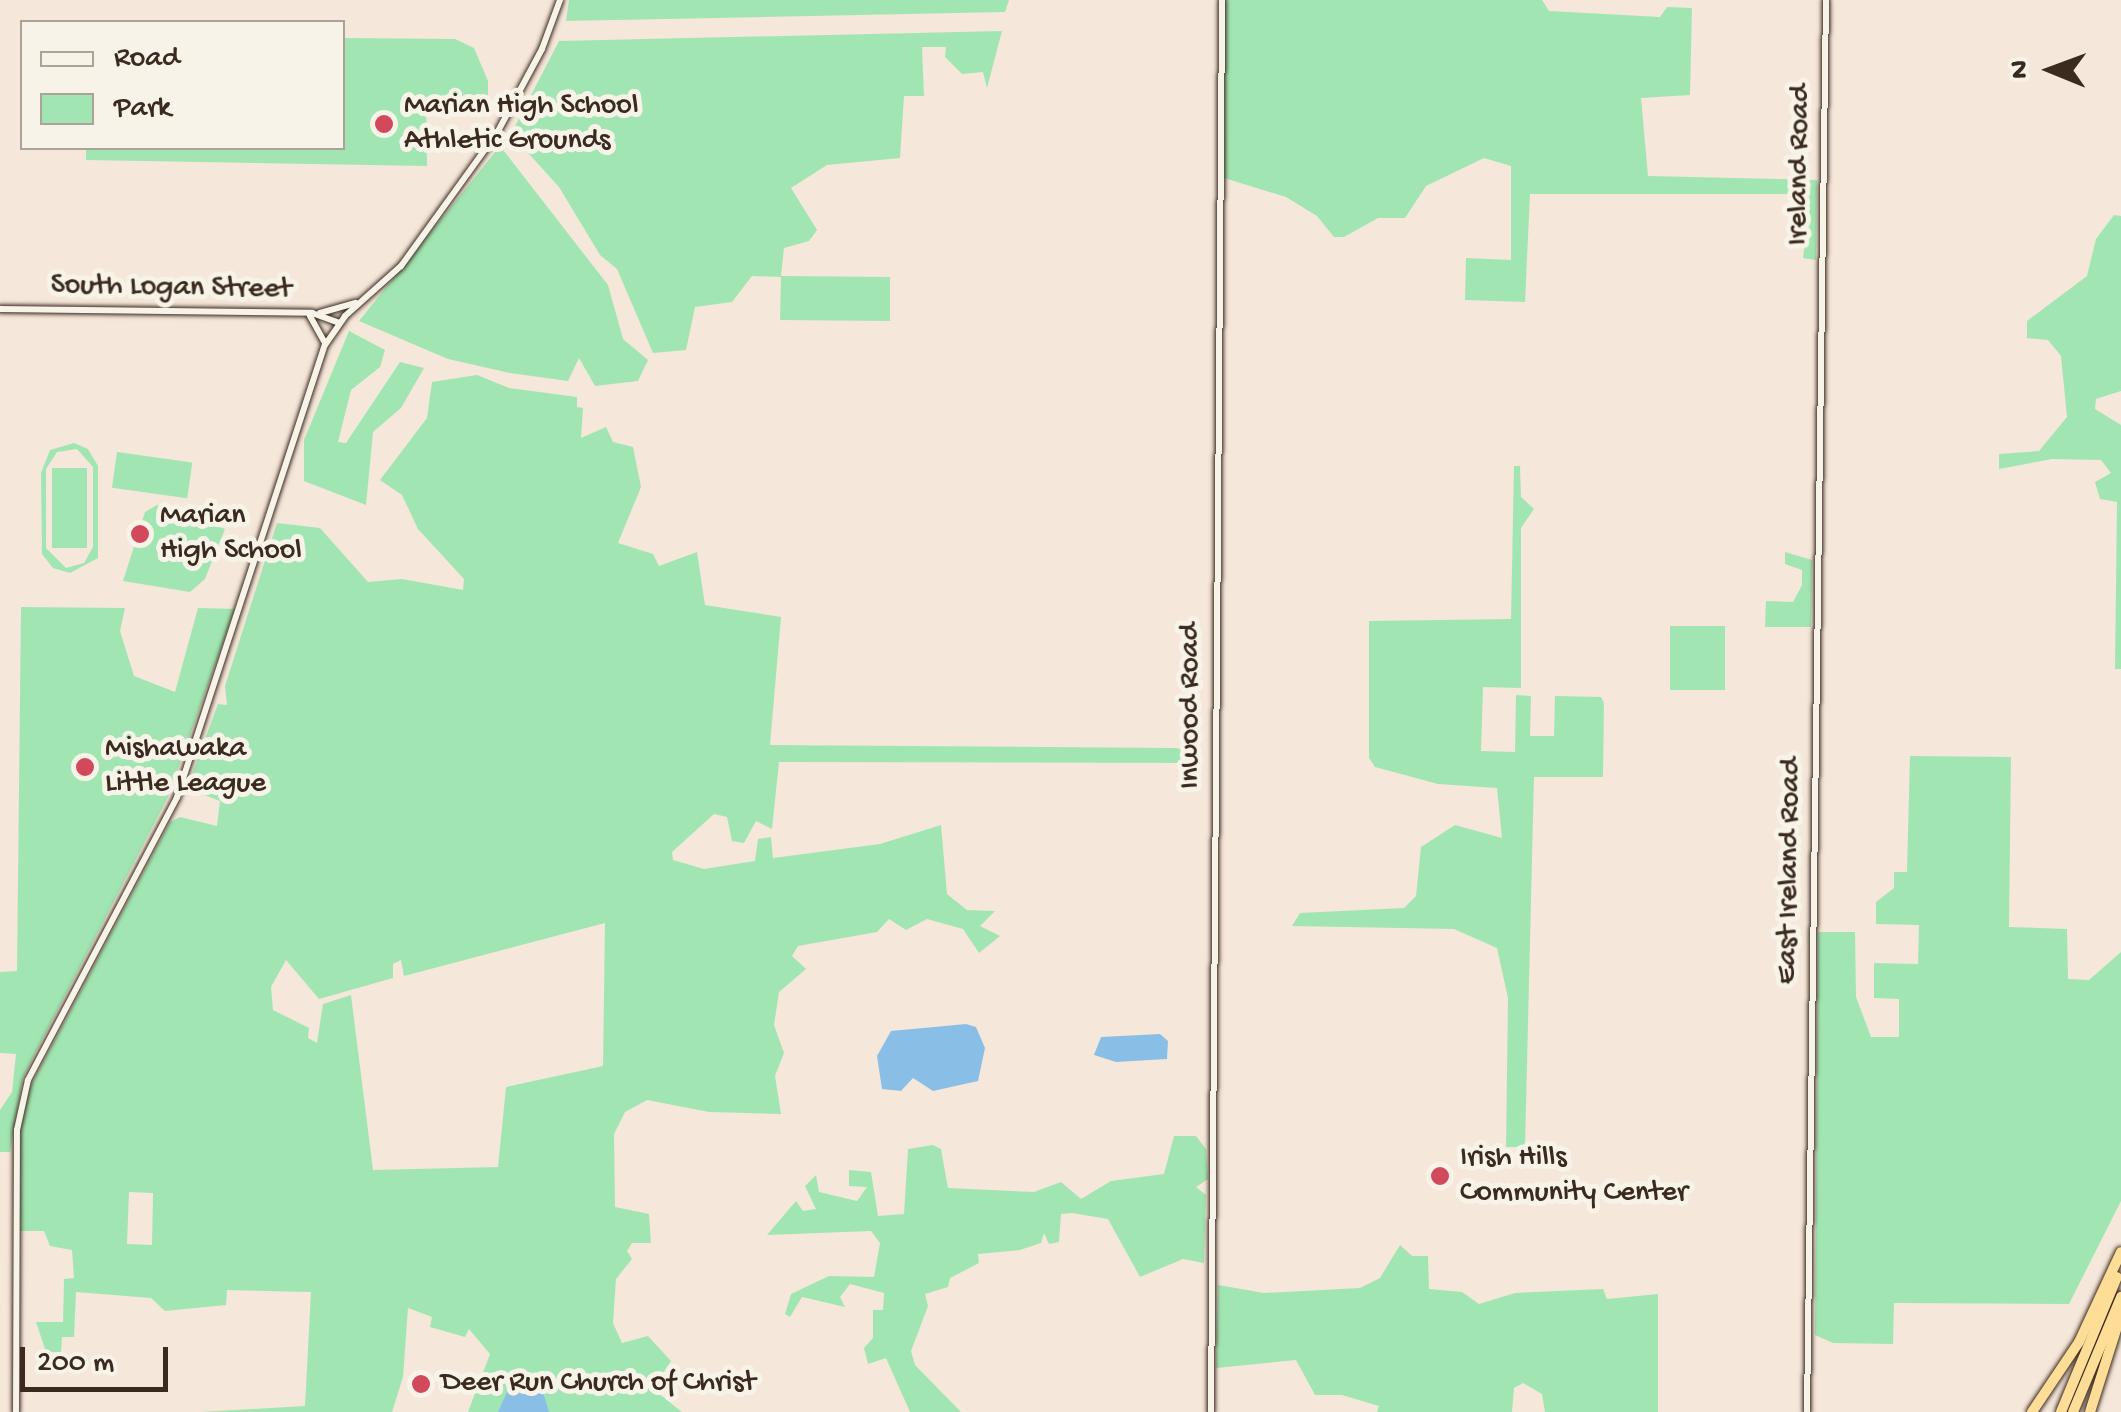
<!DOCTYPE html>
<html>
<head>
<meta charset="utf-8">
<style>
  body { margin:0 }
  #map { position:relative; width:2121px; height:1412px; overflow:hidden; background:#f5e7da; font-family:"Gochi Hand",sans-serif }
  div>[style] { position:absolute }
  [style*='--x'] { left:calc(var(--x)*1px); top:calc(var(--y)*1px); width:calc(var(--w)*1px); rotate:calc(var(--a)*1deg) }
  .green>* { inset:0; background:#a1e6b2; transform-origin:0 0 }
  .water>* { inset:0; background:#89bfe6 }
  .roads { filter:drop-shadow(0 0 2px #3b2a1e) drop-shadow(0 0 2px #3b2a1e) }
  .tertiary>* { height:6px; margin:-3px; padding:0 3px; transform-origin:3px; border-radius:3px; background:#f7f3e8 }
  .secondary>* { height:6px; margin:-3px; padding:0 3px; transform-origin:3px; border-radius:3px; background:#f7f3e8 }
  .motorway>* { height:10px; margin:-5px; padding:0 5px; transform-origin:5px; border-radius:5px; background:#fedd96 }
  .dots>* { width:28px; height:28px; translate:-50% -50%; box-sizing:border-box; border:5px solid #f7f3e8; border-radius:50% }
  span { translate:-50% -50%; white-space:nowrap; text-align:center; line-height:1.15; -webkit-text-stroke:10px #f7f3e8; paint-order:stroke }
  .poi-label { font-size:30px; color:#3b2a1e }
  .left { translate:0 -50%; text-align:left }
  .street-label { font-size:30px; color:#3b2a1e }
  .legend { position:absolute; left:20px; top:20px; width:325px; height:130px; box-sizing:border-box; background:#f7f3e8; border:2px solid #aca397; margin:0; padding:12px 18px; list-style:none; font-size:30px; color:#3b2a1e }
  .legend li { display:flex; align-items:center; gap:20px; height:50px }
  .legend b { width:50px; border:2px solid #aca397 }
  .north { position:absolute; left:2001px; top:20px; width:100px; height:100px; -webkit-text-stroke:8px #f7f3e8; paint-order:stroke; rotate:271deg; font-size:28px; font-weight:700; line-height:40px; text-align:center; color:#3b2a1e }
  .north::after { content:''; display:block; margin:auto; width:35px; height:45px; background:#3b2a1e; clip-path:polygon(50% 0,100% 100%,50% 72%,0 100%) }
  .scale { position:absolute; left:20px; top:1347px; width:148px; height:45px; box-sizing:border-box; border:5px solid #3b2a1e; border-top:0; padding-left:12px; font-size:30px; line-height:35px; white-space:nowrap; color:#3b2a1e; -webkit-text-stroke:8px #f7f3e8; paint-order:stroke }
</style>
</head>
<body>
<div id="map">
  <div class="green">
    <div style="clip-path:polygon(569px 0,1009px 0,1005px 12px,566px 21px)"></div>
    <div style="clip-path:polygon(1225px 0,1542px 0,1549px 11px,1660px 17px,1667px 7px,1692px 8px,1690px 95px,1641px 98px,1648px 176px,1817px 180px,1816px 260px,1803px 258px,1809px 212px,1793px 194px,1530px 194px,1525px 302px,1465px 300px,1466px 258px,1511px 260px,1511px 166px,1484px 158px,1426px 186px,1405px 218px,1378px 218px,1344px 237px,1334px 237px,1317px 216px,1286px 197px,1224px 178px)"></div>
    <div style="clip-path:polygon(1002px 31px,987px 88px,983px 72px,962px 74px,945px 57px,946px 47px,922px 47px,924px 96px,904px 96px,900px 158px,827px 165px,791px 188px,817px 230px,809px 241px,784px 248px,781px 276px,890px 277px,890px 321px,780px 320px,781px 277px,752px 276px,732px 302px,695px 307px,686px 350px,653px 353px,617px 269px,600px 255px,559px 187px,511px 134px,559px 41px)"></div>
    <div style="clip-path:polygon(343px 38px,455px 39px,474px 48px,488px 81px,488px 100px,426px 99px,427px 166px,86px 160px,86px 148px,342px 148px)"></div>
    <div style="clip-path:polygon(500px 146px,608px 285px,623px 339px,648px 360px,638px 381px,595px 386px,579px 358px,568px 381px,510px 373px,448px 359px,359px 321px)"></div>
    <div style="clip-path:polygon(2114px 215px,2121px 216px,2121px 391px,2096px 399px,2095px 409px,2121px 425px,2121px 669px,2115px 669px,2117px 502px,2100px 499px,2095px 482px,2111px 473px,2101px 460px,2052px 459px,1999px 469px,1999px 454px,2039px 451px,2067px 417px,2061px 356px,2048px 340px,2027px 338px,2027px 321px,2087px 276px,2096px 239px)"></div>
    <div style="clip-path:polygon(349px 331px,385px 350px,380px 367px,351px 390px,338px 442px,346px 443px,400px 362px,424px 368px,401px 408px,373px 432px,366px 505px,304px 481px,304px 440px)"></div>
    <div style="clip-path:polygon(evenodd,477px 375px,509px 388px,577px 397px,577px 407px,583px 408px,581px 438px,606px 427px,613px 442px,633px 447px,641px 487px,618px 543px,653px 554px,659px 566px,697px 552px,705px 605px,781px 617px,770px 745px,1176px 748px,1191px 751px,1194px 763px,779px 762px,772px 829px,756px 821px,744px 843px,732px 841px,727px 817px,714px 814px,672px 852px,673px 860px,704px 869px,755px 861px,758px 839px,771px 837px,773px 858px,880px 844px,941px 825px,947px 894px,967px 910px,995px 911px,980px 926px,1000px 936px,979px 953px,963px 929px,927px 919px,906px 930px,889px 919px,877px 932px,798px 946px,792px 956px,806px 969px,779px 992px,774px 1025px,784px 1053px,775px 1076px,781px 1114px,709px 1112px,647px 1100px,625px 1112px,614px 1134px,615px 1207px,649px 1214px,651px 1243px,632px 1243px,627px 1251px,632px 1259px,616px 1279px,613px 1323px,622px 1343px,648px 1336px,671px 1361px,653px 1389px,682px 1412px,468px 1412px,490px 1354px,469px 1329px,465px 1337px,430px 1327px,432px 1317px,408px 1308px,403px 1377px,392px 1412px,201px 1412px,305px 1406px,311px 1292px,227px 1290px,226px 1305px,165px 1311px,151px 1298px,76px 1292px,74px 1337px,62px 1337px,61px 1352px,46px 1352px,36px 1322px,63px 1322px,64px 1279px,74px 1278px,72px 1250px,50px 1246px,44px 1231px,19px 1231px,20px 1128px,28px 1091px,170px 822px,180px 817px,217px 826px,220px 801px,191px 790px,191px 777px,218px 704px,227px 705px,225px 686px,277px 523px,320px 528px,368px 582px,402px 579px,463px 590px,464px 579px,418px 529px,402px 495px,380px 480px,427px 418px,432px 382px,477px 375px,605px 923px,603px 1066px,506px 1087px,498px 1167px,373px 1170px,351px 995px,323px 1004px,317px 1043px,308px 1038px,309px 1028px,273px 1010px,271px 987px,286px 960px,319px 999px,393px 978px,393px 964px,401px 960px,404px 976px,605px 923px,477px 375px,129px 1192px,153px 1193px,152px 1245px,127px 1244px,129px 1192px)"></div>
    <div style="clip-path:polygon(evenodd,74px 443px,88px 449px,98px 466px,98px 558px,70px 573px,53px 568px,42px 554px,41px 473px,50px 450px,74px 443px,77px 449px,93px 467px,93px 547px,84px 563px,66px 568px,46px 548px,46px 469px,57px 452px,77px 449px)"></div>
    <div style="left:117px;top:452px;width:76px;height:36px;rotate:8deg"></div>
    <div style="clip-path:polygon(1514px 466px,1520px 466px,1521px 497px,1534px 509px,1521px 528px,1521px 688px,1483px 687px,1481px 751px,1515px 752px,1516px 695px,1531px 696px,1530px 736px,1554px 736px,1555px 696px,1601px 697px,1604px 703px,1603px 777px,1534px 777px,1525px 1147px,1506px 1147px,1508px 998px,1497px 948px,1454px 929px,1292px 926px,1300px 913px,1404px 908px,1416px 896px,1421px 847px,1455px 825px,1502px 838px,1497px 788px,1438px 784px,1375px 767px,1369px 758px,1369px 621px,1511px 619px)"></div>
    <div style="left:52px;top:468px;width:35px;height:80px"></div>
    <div style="clip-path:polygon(157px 505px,225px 529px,205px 579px,190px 592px,123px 581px,145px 512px)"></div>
    <div style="clip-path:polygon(1785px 552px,1812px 560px,1811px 627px,1765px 627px,1766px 601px,1793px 602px,1802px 585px,1802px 570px,1785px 564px)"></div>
    <div style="clip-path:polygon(21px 607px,125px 608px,120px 631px,134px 676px,175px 692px,198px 608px,235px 609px,168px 797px,23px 1077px,10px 1152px,0 1152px,0 1110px,12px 1092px,16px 1054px,0 1053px,0 972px,17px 971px)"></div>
    <div style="left:1670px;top:626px;width:55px;height:64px"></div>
    <div style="clip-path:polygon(1910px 756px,2011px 757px,2009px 927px,2067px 929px,2068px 979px,2089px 980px,2121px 952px,2121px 1201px,2069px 1304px,1894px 1303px,1893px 1344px,1833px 1343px,1815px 1335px,1818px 932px,1855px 932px,1856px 997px,1871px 1037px,1899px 1037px,1899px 999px,1874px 998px,1874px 963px,1918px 964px,1919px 925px,1876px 924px,1876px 902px,1894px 888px,1894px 872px,1907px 872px)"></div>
    <div style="clip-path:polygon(1174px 1136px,1196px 1136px,1206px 1149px,1208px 1179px,1196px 1187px,1206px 1195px,1204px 1263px,1183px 1259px,1140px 1277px,1108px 1219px,1072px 1213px,1061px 1214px,1059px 1242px,1049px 1244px,1044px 1233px,1041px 1243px,1020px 1250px,978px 1254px,979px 1263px,950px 1278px,948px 1287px,925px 1294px,928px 1306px,911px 1351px,915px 1365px,961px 1412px,910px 1412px,886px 1358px,868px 1364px,864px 1348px,873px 1338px,873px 1310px,883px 1310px,884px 1293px,850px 1284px,840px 1297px,845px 1307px,802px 1297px,790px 1317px,785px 1314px,791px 1294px,829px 1276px,874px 1277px,880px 1243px,871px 1231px,767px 1235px,796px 1201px,803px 1211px,816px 1209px,805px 1186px,816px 1175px,819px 1192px,857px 1201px,867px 1187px,849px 1186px,849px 1170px,871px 1172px,878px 1216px,904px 1214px,908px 1149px,933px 1145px,941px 1149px,948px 1188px,1034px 1192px,1061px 1182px,1081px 1199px,1111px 1181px,1164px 1174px)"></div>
    <div style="clip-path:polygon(1400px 1245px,1412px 1256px,1428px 1256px,1429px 1289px,1462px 1292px,1479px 1304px,1515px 1293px,1603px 1289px,1607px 1299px,1658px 1294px,1658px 1412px,1545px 1412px,1542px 1394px,1523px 1383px,1514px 1388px,1512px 1412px,1377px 1412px,1379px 1406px,1342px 1395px,1315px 1395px,1296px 1360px,1216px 1368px,1218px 1285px,1264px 1293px,1360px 1288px,1380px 1278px)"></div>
  </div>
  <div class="water">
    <div style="clip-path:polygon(966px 1024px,976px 1027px,985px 1048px,978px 1081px,933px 1091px,913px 1078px,901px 1091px,882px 1089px,877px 1056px,891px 1031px)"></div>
    <div style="clip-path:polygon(1160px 1034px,1168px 1041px,1167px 1059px,1116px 1062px,1094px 1055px,1101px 1037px)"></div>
    <div style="clip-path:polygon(538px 1376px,549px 1412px,498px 1412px,513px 1379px)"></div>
  </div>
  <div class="roads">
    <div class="tertiary">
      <div style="--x:0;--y:309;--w:312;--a:0.7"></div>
      <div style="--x:312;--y:313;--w:29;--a:20"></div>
      <div style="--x:320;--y:313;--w:37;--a:-16"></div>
      <div style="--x:310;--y:316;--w:31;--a:61"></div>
      <div style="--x:16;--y:1412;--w:282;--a:-89.8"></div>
      <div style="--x:17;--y:1130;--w:51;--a:-77.6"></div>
      <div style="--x:28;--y:1080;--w:320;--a:-62.2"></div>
      <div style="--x:177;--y:797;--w:476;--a:-71.9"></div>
      <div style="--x:325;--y:345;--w:35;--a:-55"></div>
      <div style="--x:345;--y:316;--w:75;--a:-41.8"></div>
      <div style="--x:401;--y:266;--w:164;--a:-54.2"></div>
      <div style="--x:497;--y:133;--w:95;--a:-61.8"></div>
      <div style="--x:542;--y:49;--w:52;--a:-69.8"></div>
      <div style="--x:1211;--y:1412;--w:1412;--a:-89.55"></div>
    </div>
    <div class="secondary">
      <div style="--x:1807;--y:1412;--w:1412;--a:-89.23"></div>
    </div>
    <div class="motorway">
      <div style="--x:2032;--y:1412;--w:84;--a:-56.1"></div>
      <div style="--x:2079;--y:1342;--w:99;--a:-65"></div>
      <div style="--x:2061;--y:1412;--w:146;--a:-67.5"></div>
      <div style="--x:2073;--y:1412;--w:125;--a:-67.3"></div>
      <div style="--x:2090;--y:1412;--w:103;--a:-72.4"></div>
    </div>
  </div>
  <div class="dots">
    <div style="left:384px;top:124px;background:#d1495b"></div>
    <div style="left:140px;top:534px;background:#d1495b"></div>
    <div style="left:85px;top:767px;background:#d1495b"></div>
    <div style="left:1440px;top:1176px;background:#d1495b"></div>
    <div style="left:421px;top:1384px;background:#d1495b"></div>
  </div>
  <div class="poi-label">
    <span class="left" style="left:404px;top:124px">Marian High School<br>Athletic Grounds</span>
    <span class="left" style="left:160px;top:534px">Marian<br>High School</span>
    <span class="left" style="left:105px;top:767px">Mishawaka<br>Little League</span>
    <span class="left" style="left:1460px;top:1176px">Irish Hills<br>Community Center</span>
    <span class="left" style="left:441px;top:1384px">Deer Run Church of Christ</span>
  </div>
  <div class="street-label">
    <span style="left:1801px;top:165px;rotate:-89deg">Ireland Road</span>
    <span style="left:171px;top:289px;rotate:1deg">South Logan Street</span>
    <span style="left:1192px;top:706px;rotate:-90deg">Inwood Road</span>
    <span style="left:1791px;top:871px;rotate:-89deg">East Ireland Road</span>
  </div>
  <ul class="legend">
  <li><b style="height:12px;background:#f7f3e8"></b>Road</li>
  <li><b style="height:28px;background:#a1e6b2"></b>Park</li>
  </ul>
  <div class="north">N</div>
  <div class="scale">200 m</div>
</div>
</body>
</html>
